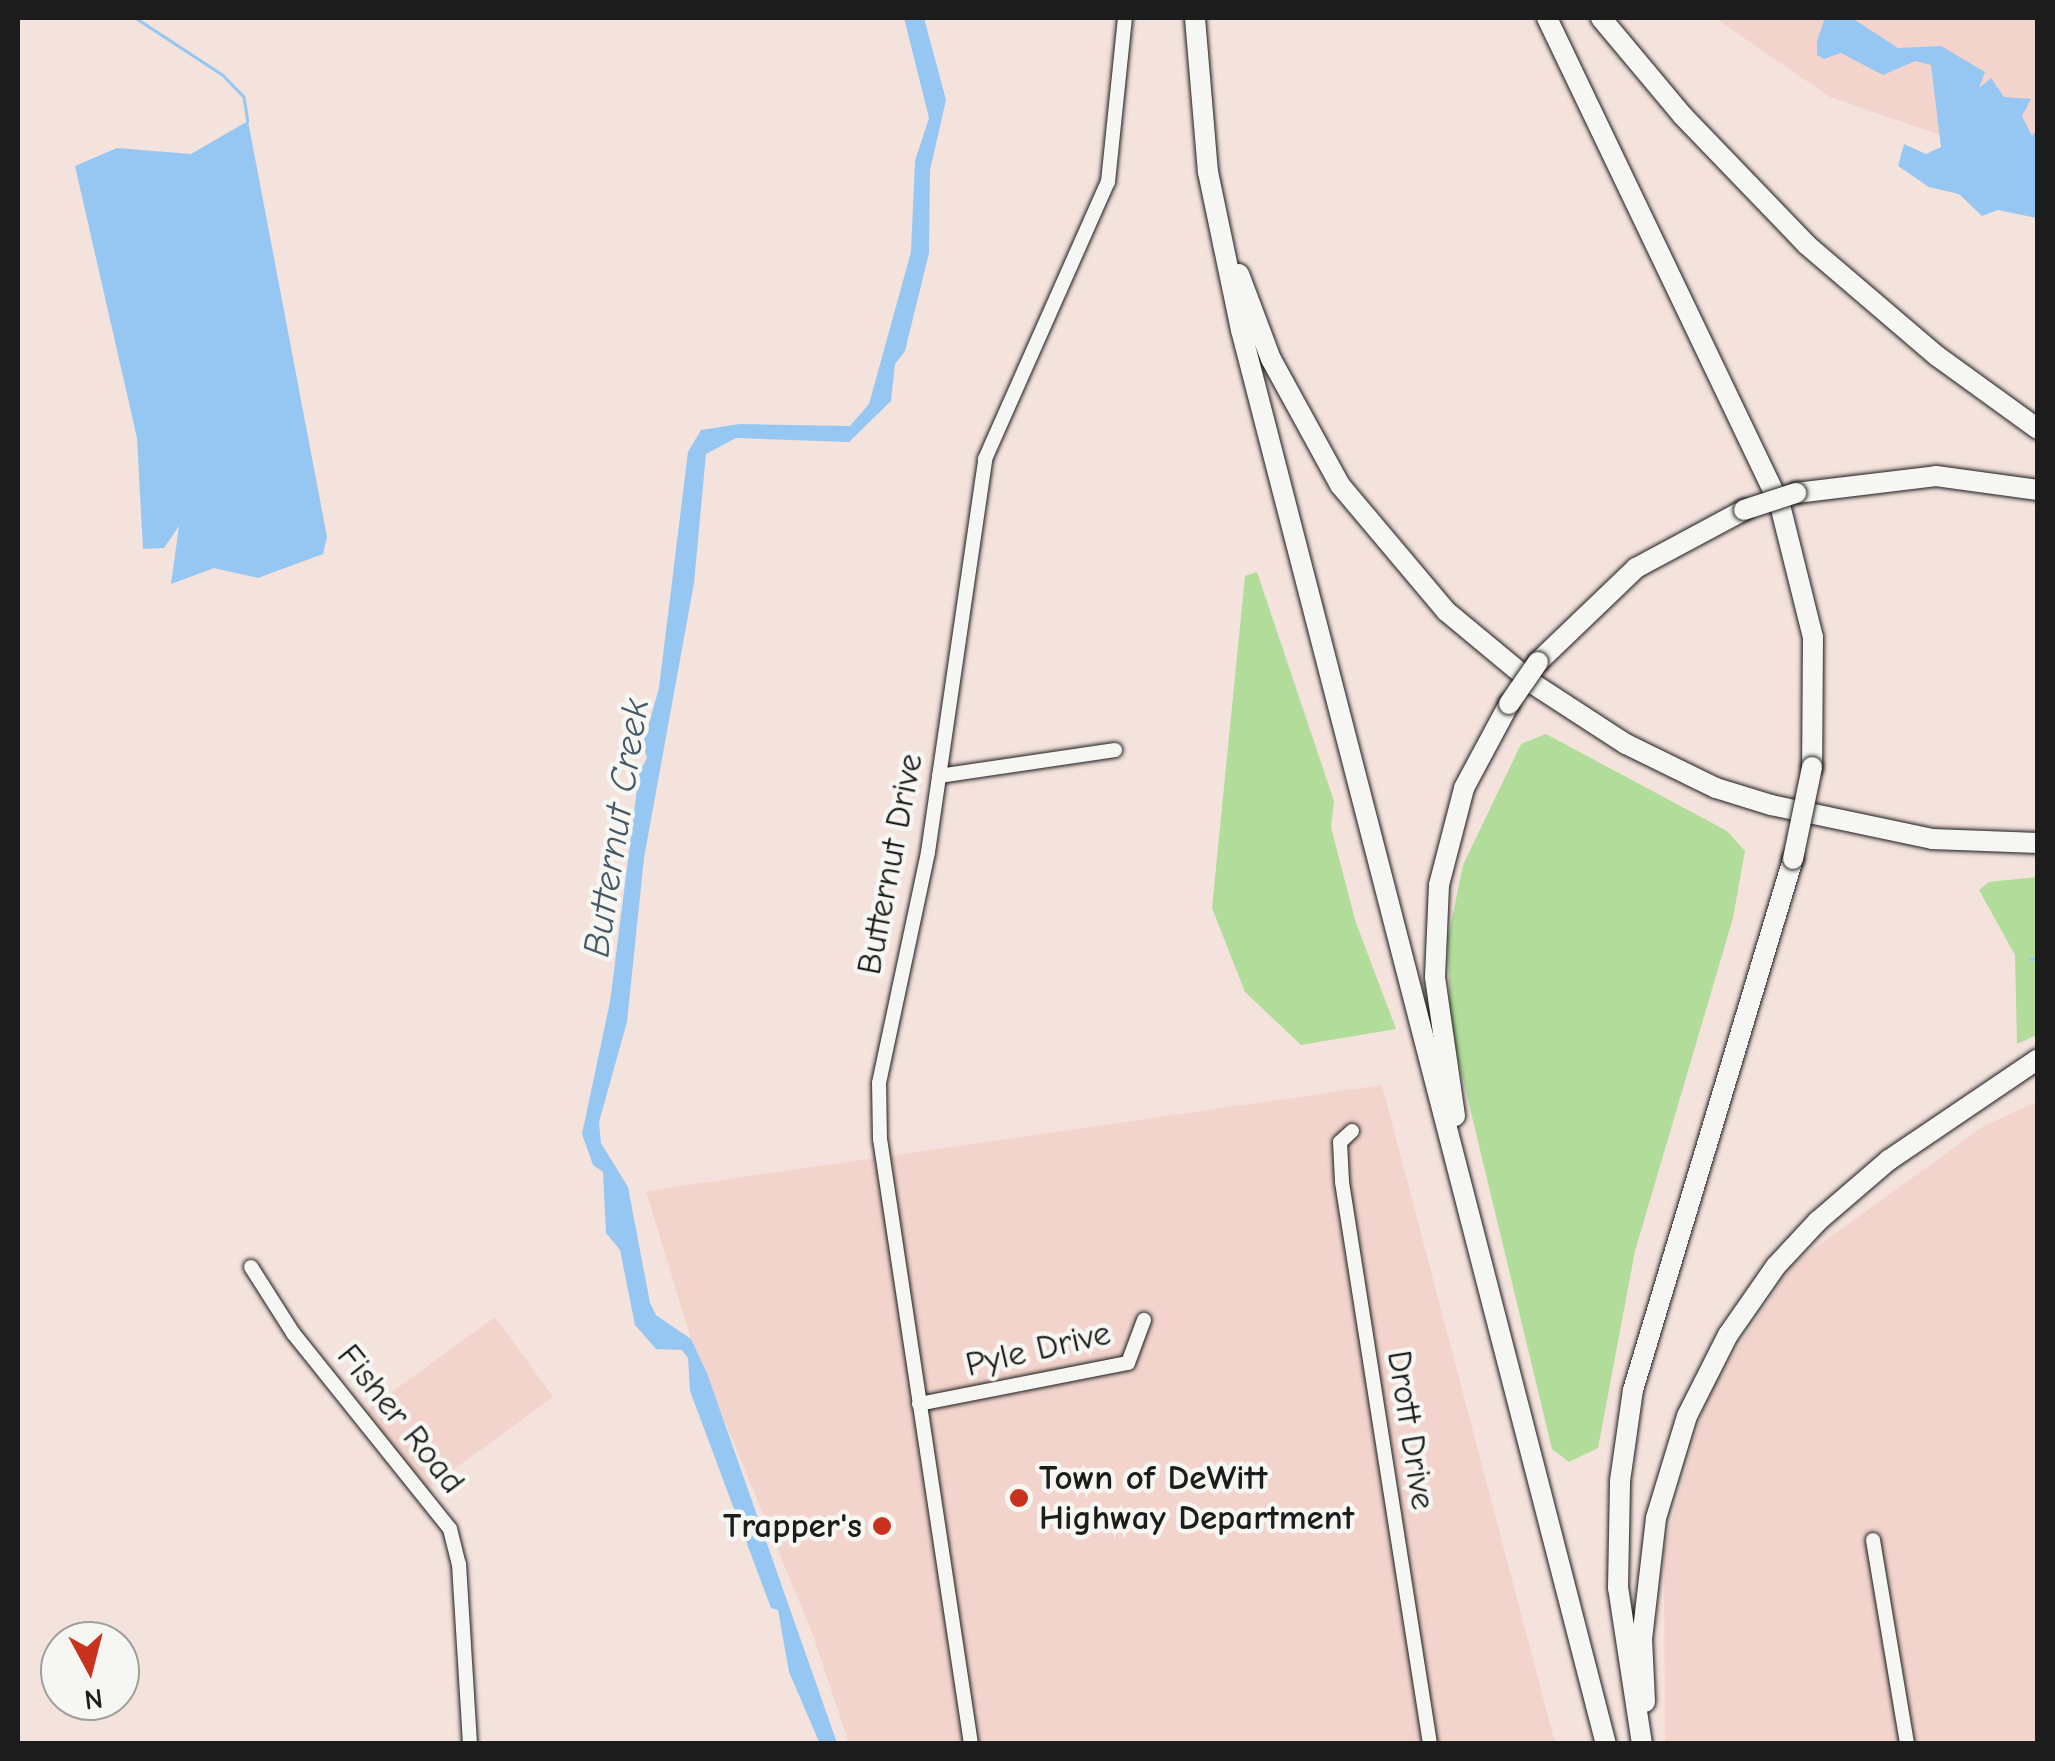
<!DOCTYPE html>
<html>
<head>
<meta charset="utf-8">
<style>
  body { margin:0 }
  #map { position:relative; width:2055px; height:1761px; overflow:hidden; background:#f4e2dc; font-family:"Comic Neue",sans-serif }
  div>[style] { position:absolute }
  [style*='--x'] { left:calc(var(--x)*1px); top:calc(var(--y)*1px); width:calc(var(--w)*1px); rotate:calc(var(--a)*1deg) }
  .built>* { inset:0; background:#f2d4cc; transform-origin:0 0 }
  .green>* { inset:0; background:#b1dc9a }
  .water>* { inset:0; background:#96c7f2 }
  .stream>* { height:2.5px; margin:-1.25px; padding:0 1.25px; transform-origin:1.25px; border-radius:1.25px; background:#96c7f2 }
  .roads { filter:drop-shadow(0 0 2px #1c1c1c) drop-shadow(0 0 2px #1c1c1c) }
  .minor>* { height:14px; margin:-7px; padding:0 7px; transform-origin:7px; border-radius:7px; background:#f6f6f2 }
  .highway>* { height:20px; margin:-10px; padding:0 10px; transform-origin:10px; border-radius:10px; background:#f6f6f2 }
  .bridges { filter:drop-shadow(0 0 2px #1c1c1c) drop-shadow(0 0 2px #1c1c1c) }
  .highway-bridge>* { height:20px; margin:-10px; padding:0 10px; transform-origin:10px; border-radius:10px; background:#f6f6f2 }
  .dots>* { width:28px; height:28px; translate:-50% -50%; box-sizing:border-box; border:5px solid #f6f6f2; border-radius:50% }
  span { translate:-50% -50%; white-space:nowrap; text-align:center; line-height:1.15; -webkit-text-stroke:9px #f6f6f2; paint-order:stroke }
  .street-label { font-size:35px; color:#1c1c1c }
  .poi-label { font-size:35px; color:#1c1c1c; font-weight:700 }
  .left { translate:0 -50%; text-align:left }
  .right { translate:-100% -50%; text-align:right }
  .water-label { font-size:38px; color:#475867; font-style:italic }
  .frame { position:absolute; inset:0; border:20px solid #1c1c1c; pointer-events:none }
  .north { position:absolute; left:40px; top:1621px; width:100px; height:100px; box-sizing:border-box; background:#f6f6f2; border:2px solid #9f9f9c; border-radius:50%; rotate:173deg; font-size:28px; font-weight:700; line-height:40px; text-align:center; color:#1c1c1c }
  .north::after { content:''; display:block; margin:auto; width:35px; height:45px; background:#c8321e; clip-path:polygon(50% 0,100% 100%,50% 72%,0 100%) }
</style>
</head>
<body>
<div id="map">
  <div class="built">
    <div style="clip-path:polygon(1715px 18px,2037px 18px,2037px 168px,1830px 97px)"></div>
    <div style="clip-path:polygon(1382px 1085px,1555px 1743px,849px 1743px,813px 1635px,691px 1339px,646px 1191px)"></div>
    <div style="clip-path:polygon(2037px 1102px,2037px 1743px,1665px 1744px,1664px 1549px,1707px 1395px,1793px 1264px,1984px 1126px)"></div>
    <div style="left:495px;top:1317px;width:99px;height:159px;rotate:54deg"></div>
  </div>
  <div class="green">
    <div style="clip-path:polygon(1257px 572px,1334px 801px,1331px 827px,1355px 920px,1396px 1029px,1301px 1045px,1245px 992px,1212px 908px,1245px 576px)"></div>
    <div style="clip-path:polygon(1546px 734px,1727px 831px,1745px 851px,1733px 918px,1635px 1251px,1598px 1448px,1569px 1462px,1552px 1449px,1450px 1025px,1448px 938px,1463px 865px,1521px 744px)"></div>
    <div style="clip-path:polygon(2037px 877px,2037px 1035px,2017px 1044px,2015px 955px,1979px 890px,1989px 882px)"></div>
  </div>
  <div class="water">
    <div style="clip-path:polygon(904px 18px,924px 18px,946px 100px,930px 170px,929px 253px,905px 351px,895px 364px,891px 401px,849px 442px,736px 438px,706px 454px,694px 583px,644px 858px,627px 1022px,599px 1122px,601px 1143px,628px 1187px,650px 1303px,656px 1315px,691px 1339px,707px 1373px,837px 1743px,820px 1744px,789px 1672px,778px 1610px,771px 1608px,690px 1391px,688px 1358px,682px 1350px,656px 1349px,635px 1325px,620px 1250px,606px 1233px,603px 1172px,593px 1165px,582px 1134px,610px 1002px,639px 773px,647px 758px,643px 744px,659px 688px,688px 452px,701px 430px,740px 424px,850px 426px,869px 404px,911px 252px,915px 161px,929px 118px)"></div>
    <div style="clip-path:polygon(1825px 18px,1852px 18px,1898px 48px,1941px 46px,1985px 72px,1979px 88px,1991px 78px,2004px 97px,2031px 99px,2022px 116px,2032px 136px,2037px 129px,2037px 218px,1998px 210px,1982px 216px,1959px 194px,1929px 187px,1898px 166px,1904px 144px,1926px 154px,1941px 147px,1931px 65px,1915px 61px,1883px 75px,1841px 53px,1824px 59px,1817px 55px,1817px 41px)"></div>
    <div style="clip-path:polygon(248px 121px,327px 537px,323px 554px,258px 578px,214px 568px,171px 584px,179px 526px,164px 548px,143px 549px,137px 438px,75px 166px,117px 148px,191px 154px)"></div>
  </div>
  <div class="stream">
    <div style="--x:136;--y:18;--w:104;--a:33.2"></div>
    <div style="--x:223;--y:75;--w:30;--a:46"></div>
    <div style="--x:244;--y:97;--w:24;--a:81"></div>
    <div style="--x:2030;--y:959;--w:8;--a:-7"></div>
  </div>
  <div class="roads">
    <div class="minor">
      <div style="--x:939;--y:776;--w:178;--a:-8.4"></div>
      <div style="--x:1352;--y:1131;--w:16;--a:137"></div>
      <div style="--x:1340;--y:1142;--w:40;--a:87.1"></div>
      <div style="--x:1342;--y:1182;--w:569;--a:81.1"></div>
      <div style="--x:251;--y:1267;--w:78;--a:57.5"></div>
      <div style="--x:293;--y:1333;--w:251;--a:51.3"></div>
      <div style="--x:450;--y:1529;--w:36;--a:76"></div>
      <div style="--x:459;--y:1564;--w:180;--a:86.5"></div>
      <div style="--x:919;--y:1404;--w:213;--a:-11.1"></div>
      <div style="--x:1128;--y:1363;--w:46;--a:-69.6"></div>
      <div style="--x:1873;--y:1540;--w:207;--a:80.5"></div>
      <div style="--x:971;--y:1744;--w:612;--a:-98.55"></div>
      <div style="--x:880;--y:1139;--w:56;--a:-91"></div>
      <div style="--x:879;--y:1083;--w:236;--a:-78"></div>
      <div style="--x:928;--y:852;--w:397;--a:-81.7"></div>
      <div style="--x:985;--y:459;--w:303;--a:-66.1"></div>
      <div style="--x:1108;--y:182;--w:165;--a:-84.1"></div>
    </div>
    <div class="highway">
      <div style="--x:1195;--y:18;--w:155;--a:85.2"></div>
      <div style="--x:1208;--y:172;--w:161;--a:78.2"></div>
      <div style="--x:1241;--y:330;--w:1460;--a:75.53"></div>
      <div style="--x:1547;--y:18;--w:540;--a:64.43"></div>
      <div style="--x:1780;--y:505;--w:136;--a:76"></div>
      <div style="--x:1813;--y:637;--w:130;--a:90.4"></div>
      <div style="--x:1601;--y:18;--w:126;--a:50.1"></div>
      <div style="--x:1682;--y:115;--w:180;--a:46.1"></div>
      <div style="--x:1807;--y:245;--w:171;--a:40.5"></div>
      <div style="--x:1937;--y:356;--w:125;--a:35.9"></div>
      <div style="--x:1239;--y:274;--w:91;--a:69.4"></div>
      <div style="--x:1271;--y:359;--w:144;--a:61.3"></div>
      <div style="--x:1340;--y:485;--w:165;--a:49.9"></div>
      <div style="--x:1446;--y:611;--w:116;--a:39.7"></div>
      <div style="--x:1535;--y:685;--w:108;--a:33"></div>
      <div style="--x:1626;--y:744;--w:100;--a:26.1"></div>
      <div style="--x:1716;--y:788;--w:58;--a:17.2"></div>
      <div style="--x:1771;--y:805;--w:165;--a:11.9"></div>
      <div style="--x:1932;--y:839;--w:106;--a:2.2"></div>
      <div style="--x:1796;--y:493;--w:141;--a:-6.9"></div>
      <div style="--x:1936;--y:476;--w:103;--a:7.8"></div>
      <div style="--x:1538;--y:662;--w:136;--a:-43.8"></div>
      <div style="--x:1636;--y:568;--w:123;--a:-28.2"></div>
      <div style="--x:1455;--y:1116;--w:140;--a:-98.2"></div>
      <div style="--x:1435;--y:977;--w:92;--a:-87.5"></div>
      <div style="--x:1439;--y:885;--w:100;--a:-75.5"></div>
      <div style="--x:1464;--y:788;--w:95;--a:-61.8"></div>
      <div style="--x:1645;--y:1702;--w:63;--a:-92.7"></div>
      <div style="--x:1642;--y:1639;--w:122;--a:-83.4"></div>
      <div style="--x:1656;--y:1518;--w:107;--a:-73.1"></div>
      <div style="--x:1687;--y:1416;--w:91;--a:-63.2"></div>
      <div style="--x:1728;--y:1335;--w:84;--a:-55.2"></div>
      <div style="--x:1776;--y:1266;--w:62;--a:-47"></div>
      <div style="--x:1818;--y:1221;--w:94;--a:-40.7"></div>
      <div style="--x:1889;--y:1160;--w:180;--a:-34.1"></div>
      <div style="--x:1642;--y:1744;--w:158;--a:-98.7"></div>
      <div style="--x:1618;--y:1588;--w:107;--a:-88.9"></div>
      <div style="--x:1620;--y:1481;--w:92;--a:-81.9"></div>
      <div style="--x:1633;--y:1390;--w:555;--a:-73.23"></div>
    </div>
  </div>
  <div class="bridges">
    <div class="highway-bridge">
      <div style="--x:1744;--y:510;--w:55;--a:-18.1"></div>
      <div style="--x:1509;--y:704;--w:51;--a:-55.4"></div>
      <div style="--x:1793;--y:859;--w:94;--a:-78.3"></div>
    </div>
  </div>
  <div class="dots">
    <div style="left:1019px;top:1498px;background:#c8321e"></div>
    <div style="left:882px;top:1526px;background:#c8321e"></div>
  </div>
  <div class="street-label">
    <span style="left:890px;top:864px;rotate:-79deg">Butternut Drive</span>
    <span style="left:1038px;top:1349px;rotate:-13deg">Pyle Drive</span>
    <span style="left:401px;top:1419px;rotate:51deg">Fisher Road</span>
    <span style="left:1411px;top:1430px;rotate:81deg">Drott Drive</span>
  </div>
  <div class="poi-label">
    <span class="left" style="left:1039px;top:1498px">Town of DeWitt<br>Highway Department</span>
    <span class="right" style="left:862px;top:1526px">Trapper's</span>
  </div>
  <div class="water-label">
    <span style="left:617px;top:828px;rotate:-81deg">Butternut Creek</span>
  </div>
  <div class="frame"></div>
  <div class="north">N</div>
</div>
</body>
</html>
